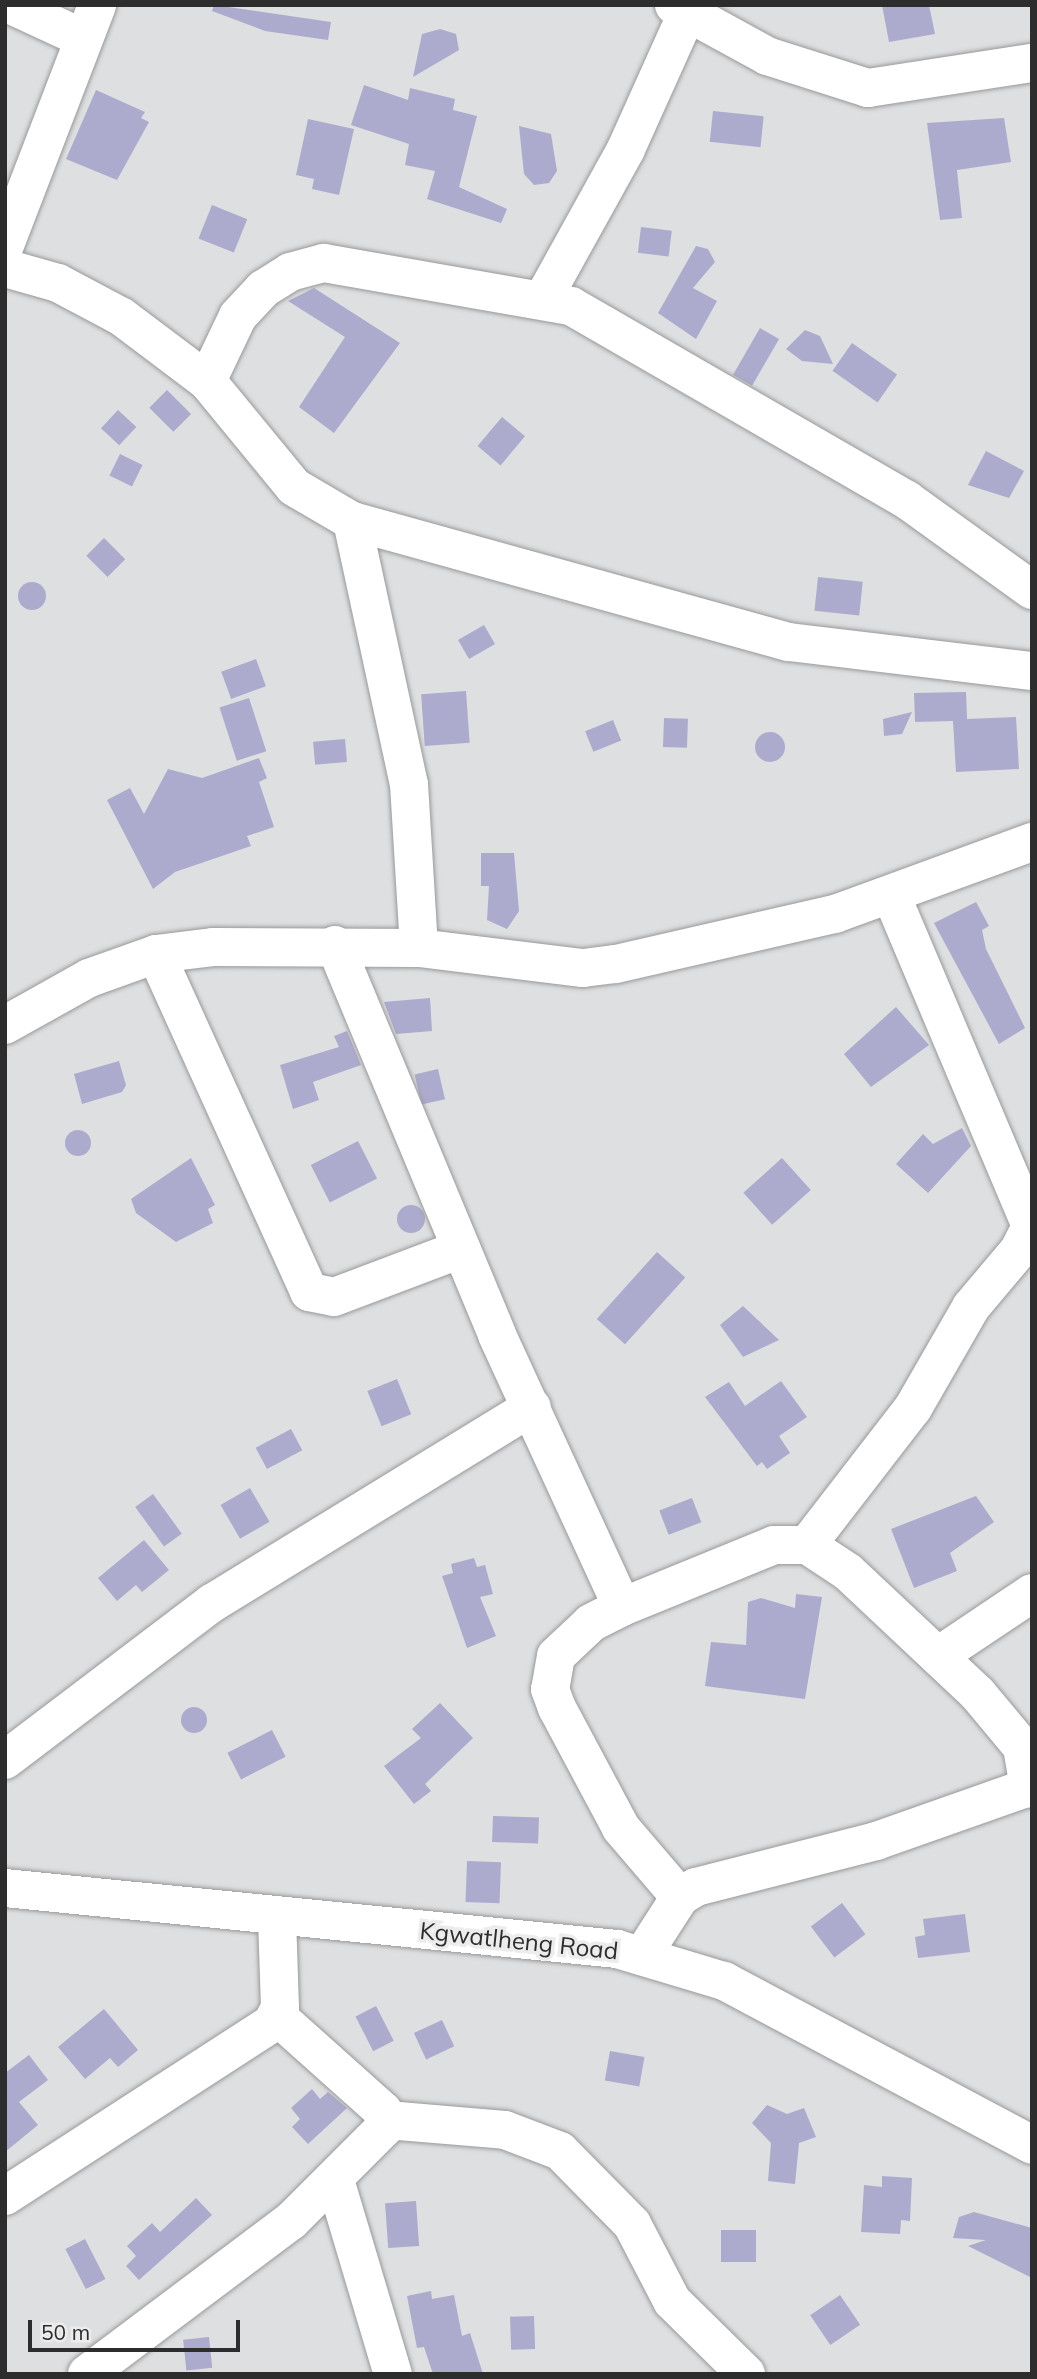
<!DOCTYPE html>
<html>
<head>
<meta charset="utf-8">
<style>
  body { margin:0 }
  #map { position:relative; width:1037px; height:2379px; overflow:hidden; background:#dedfe0; font-family:Mulish,sans-serif }
  div>[style] { position:absolute }
  [style*='--x'] { left:calc(var(--x)*1px); top:calc(var(--y)*1px); width:calc(var(--w)*1px); rotate:calc(var(--a)*1deg) }
  .building>* { inset:0; background:#acabcd; transform-origin:0 0 }
  .round { border-radius:50% }
  .roads { filter:drop-shadow(0 0 2px #99999a) drop-shadow(0 0 2px #99999a) }
  .minor>* { height:38px; margin:-19px; padding:0 19px; transform-origin:19px; border-radius:19px; background:#fff }
  span { translate:-50% -50%; white-space:nowrap; text-align:center; line-height:1.15; -webkit-text-stroke:7px #ececed; paint-order:stroke }
  .street-label { font-size:24px; color:#2d2d2d }
  .frame { position:absolute; inset:0; border:7px solid #2d2d2d; pointer-events:none }
  .scale { position:absolute; left:28px; top:2320px; width:212px; height:32px; box-sizing:border-box; border:4px solid #2d2d2d; border-top:0; padding-left:9px; font-size:21px; line-height:24px; white-space:nowrap; color:#2d2d2d; -webkit-text-stroke:5px #ececed; paint-order:stroke }
</style>
</head>
<body>
<div id="map">
  <div class="building">
    <div style="clip-path:polygon(214px 5px,331px 22px,328px 40px,265px 31px,212px 11px)"></div>
    <div style="clip-path:polygon(882px 5px,929px 5px,935px 34px,889px 42px)"></div>
    <div style="clip-path:polygon(440px 29px,456px 34px,459px 50px,413px 77px,422px 34px)"></div>
    <div style="clip-path:polygon(364px 85px,408px 100px,410px 88px,455px 99px,453px 110px,477px 116px,459px 187px,507px 209px,501px 223px,427px 199px,435px 171px,405px 165px,409px 144px,351px 125px)"></div>
    <div style="clip-path:polygon(96px 90px,145px 112px,141px 118px,149px 122px,117px 180px,66px 159px)"></div>
    <div style="left:713px;top:111px;width:51px;height:31px;rotate:6deg"></div>
    <div style="clip-path:polygon(1004px 118px,1011px 162px,957px 170px,962px 218px,940px 220px,927px 123px)"></div>
    <div style="clip-path:polygon(308px 119px,354px 129px,339px 195px,312px 189px,314px 179px,296px 175px)"></div>
    <div style="clip-path:polygon(519px 126px,551px 134px,557px 171px,549px 183px,534px 185px,524px 174px)"></div>
    <div style="left:212px;top:205px;width:38px;height:36px;rotate:22deg"></div>
    <div style="left:641px;top:227px;width:31px;height:26px;rotate:7deg"></div>
    <div style="clip-path:polygon(696px 246px,708px 249px,715px 262px,693px 288px,717px 301px,696px 339px,658px 313px)"></div>
    <div style="clip-path:polygon(314px 288px,400px 343px,334px 433px,299px 407px,345px 337px,288px 301px)"></div>
    <div style="left:760px;top:328px;width:22px;height:54px;rotate:30deg"></div>
    <div style="clip-path:polygon(805px 330px,820px 336px,833px 364px,802px 361px,786px 349px)"></div>
    <div style="left:852px;top:343px;width:55px;height:34px;rotate:35deg"></div>
    <div style="left:167px;top:390px;width:34px;height:25px;rotate:45deg"></div>
    <div style="left:118px;top:410px;width:25px;height:25px;rotate:43deg"></div>
    <div style="left:502px;top:417px;width:30px;height:38px;rotate:40deg"></div>
    <div style="clip-path:polygon(986px 451px,1024px 471px,1009px 498px,968px 485px)"></div>
    <div style="left:120px;top:454px;width:25px;height:24px;rotate:26deg"></div>
    <div style="left:104px;top:538px;width:30px;height:25px;rotate:45deg"></div>
    <div style="left:818px;top:577px;width:45px;height:34px;rotate:6deg"></div>
    <div class="round" style="left:18px;top:582px;width:28px;height:28px"></div>
    <div style="left:484px;top:625px;width:22px;height:30px;rotate:60deg"></div>
    <div style="left:256px;top:659px;width:29px;height:37px;rotate:70deg"></div>
    <div style="left:466px;top:691px;width:52px;height:45px;rotate:86deg"></div>
    <div style="clip-path:polygon(966px 692px,967px 719px,1016px 717px,1019px 769px,956px 772px,953px 721px,915px 722px,914px 693px)"></div>
    <div style="left:249px;top:698px;width:56px;height:31px;rotate:72deg"></div>
    <div style="clip-path:polygon(912px 712px,902px 734px,884px 736px,883px 719px)"></div>
    <div style="left:664px;top:718px;width:24px;height:29px;rotate:2deg"></div>
    <div style="left:613px;top:720px;width:22px;height:30px;rotate:68deg"></div>
    <div class="round" style="left:755px;top:732px;width:30px;height:30px"></div>
    <div style="left:345px;top:739px;width:23px;height:32px;rotate:85deg"></div>
    <div style="clip-path:polygon(259px 758px,267px 778px,259px 782px,274px 827px,247px 836px,251px 846px,175px 872px,153px 889px,107px 800px,130px 788px,144px 814px,168px 769px,202px 778px)"></div>
    <div style="clip-path:polygon(481px 853px,514px 853px,519px 911px,507px 929px,487px 920px,489px 886px,481px 886px)"></div>
    <div style="clip-path:polygon(976px 902px,989px 926px,982px 930px,986px 949px,1025px 1028px,999px 1044px,934px 923px)"></div>
    <div style="clip-path:polygon(430px 998px,432px 1031px,396px 1034px,384px 1002px)"></div>
    <div style="clip-path:polygon(896px 1007px,929px 1045px,871px 1087px,844px 1054px)"></div>
    <div style="clip-path:polygon(347px 1031px,361px 1065px,313px 1082px,319px 1100px,293px 1109px,280px 1065px,339px 1047px,334px 1036px)"></div>
    <div style="clip-path:polygon(119px 1061px,126px 1085px,122px 1092px,82px 1104px,74px 1074px)"></div>
    <div style="left:438px;top:1069px;width:31px;height:24px;rotate:77deg"></div>
    <div style="clip-path:polygon(962px 1128px,971px 1146px,928px 1193px,896px 1164px,923px 1134px,933px 1144px)"></div>
    <div class="round" style="left:65px;top:1130px;width:26px;height:26px"></div>
    <div style="left:358px;top:1141px;width:42px;height:53px;rotate:63deg"></div>
    <div style="clip-path:polygon(191px 1158px,215px 1205px,208px 1209px,213px 1223px,176px 1242px,136px 1213px,131px 1199px)"></div>
    <div style="left:782px;top:1158px;width:43px;height:52px;rotate:48deg"></div>
    <div class="round" style="left:397px;top:1205px;width:28px;height:28px"></div>
    <div style="left:657px;top:1252px;width:38px;height:90px;rotate:42deg"></div>
    <div style="clip-path:polygon(743px 1306px,779px 1340px,743px 1357px,720px 1325px)"></div>
    <div style="left:397px;top:1379px;width:38px;height:32px;rotate:68deg"></div>
    <div style="clip-path:polygon(781px 1381px,807px 1417px,779px 1436px,790px 1453px,767px 1469px,762px 1462px,757px 1466px,705px 1397px,729px 1382px,745px 1406px)"></div>
    <div style="left:291px;top:1429px;width:24px;height:40px;rotate:62deg"></div>
    <div style="left:250px;top:1488px;width:39px;height:34px;rotate:60deg"></div>
    <div style="left:153px;top:1494px;width:49px;height:22px;rotate:54deg"></div>
    <div style="clip-path:polygon(976px 1496px,994px 1522px,950px 1553px,957px 1571px,914px 1588px,891px 1529px)"></div>
    <div style="left:692px;top:1498px;width:26px;height:35px;rotate:69deg"></div>
    <div style="clip-path:polygon(144px 1540px,169px 1570px,142px 1592px,136px 1585px,117px 1601px,98px 1578px)"></div>
    <div style="clip-path:polygon(474px 1558px,477px 1567px,485px 1565px,493px 1594px,480px 1597px,496px 1636px,467px 1648px,442px 1576px,453px 1573px,451px 1564px)"></div>
    <div style="clip-path:polygon(796px 1594px,822px 1597px,805px 1699px,705px 1686px,711px 1642px,746px 1645px,748px 1602px,761px 1598px,795px 1608px)"></div>
    <div style="clip-path:polygon(440px 1703px,473px 1738px,425px 1784px,431px 1791px,414px 1804px,384px 1766px,421px 1738px,412px 1729px)"></div>
    <div class="round" style="left:181px;top:1707px;width:26px;height:26px"></div>
    <div style="left:272px;top:1730px;width:30px;height:50px;rotate:63deg"></div>
    <div style="left:493px;top:1816px;width:46px;height:26px;rotate:2deg"></div>
    <div style="left:467px;top:1861px;width:34px;height:41px;rotate:2deg"></div>
    <div style="left:842px;top:1903px;width:39px;height:39px;rotate:53deg"></div>
    <div style="clip-path:polygon(965px 1914px,970px 1952px,918px 1958px,915px 1937px,925px 1935px,923px 1919px)"></div>
    <div style="left:376px;top:2006px;width:39px;height:23px;rotate:63deg"></div>
    <div style="clip-path:polygon(104px 2009px,138px 2050px,118px 2067px,110px 2058px,85px 2079px,58px 2047px)"></div>
    <div style="left:442px;top:2020px;width:29px;height:31px;rotate:65deg"></div>
    <div style="left:610px;top:2051px;width:35px;height:30px;rotate:10deg"></div>
    <div style="clip-path:polygon(29px 2055px,48px 2080px,19px 2102px,38px 2125px,5px 2152px,5px 2073px)"></div>
    <div style="clip-path:polygon(312px 2089px,320px 2099px,328px 2092px,347px 2108px,308px 2144px,292px 2127px,300px 2119px,291px 2108px)"></div>
    <div style="clip-path:polygon(767px 2105px,787px 2114px,804px 2108px,816px 2137px,799px 2143px,795px 2184px,768px 2181px,771px 2143px,752px 2123px)"></div>
    <div style="clip-path:polygon(882px 2176px,912px 2178px,910px 2221px,901px 2220px,900px 2234px,861px 2232px,864px 2185px,882px 2187px)"></div>
    <div style="clip-path:polygon(196px 2198px,212px 2215px,139px 2280px,126px 2266px,136px 2256px,127px 2246px,152px 2223px,160px 2232px)"></div>
    <div style="left:416px;top:2201px;width:45px;height:31px;rotate:86deg"></div>
    <div style="clip-path:polygon(974px 2212px,1032px 2228px,1032px 2278px,968px 2246px,986px 2240px,953px 2238px,959px 2217px)"></div>
    <div style="left:756px;top:2230px;width:32px;height:35px;rotate:90deg"></div>
    <div style="left:85px;top:2239px;width:45px;height:22px;rotate:63deg"></div>
    <div style="clip-path:polygon(431px 2291px,432px 2299px,454px 2295px,462px 2336px,470px 2333px,483px 2374px,433px 2374px,424px 2347px,417px 2348px,407px 2296px)"></div>
    <div style="left:840px;top:2295px;width:36px;height:36px;rotate:56deg"></div>
    <div style="left:534px;top:2316px;width:33px;height:24px;rotate:88deg"></div>
    <div style="left:209px;top:2337px;width:31px;height:26px;rotate:84deg"></div>
  </div>
  <div class="roads">
    <div class="minor">
      <div style="--x:11;--y:5;--w:78;--a:24.9"></div>
      <div style="--x:674;--y:5;--w:106;--a:28.7"></div>
      <div style="--x:767;--y:56;--w:106;--a:17.6"></div>
      <div style="--x:868;--y:88;--w:166;--a:-8.7"></div>
      <div style="--x:5;--y:245;--w:257;--a:-69"></div>
      <div style="--x:5;--y:268;--w:55;--a:15.8"></div>
      <div style="--x:58;--y:283;--w:72;--a:28"></div>
      <div style="--x:122;--y:317;--w:106;--a:37"></div>
      <div style="--x:207;--y:381;--w:137;--a:50.6"></div>
      <div style="--x:294;--y:487;--w:67;--a:30.4"></div>
      <div style="--x:352;--y:521;--w:453;--a:15.5"></div>
      <div style="--x:789;--y:642;--w:245;--a:6.8"></div>
      <div style="--x:543;--y:299;--w:171;--a:-61"></div>
      <div style="--x:626;--y:149;--w:149;--a:-65.8"></div>
      <div style="--x:207;--y:381;--w:72;--a:-64.5"></div>
      <div style="--x:238;--y:316;--w:37;--a:-47"></div>
      <div style="--x:263;--y:289;--w:32;--a:-32"></div>
      <div style="--x:290;--y:272;--w:35;--a:-15"></div>
      <div style="--x:324;--y:263;--w:251;--a:9.9"></div>
      <div style="--x:571;--y:306;--w:388;--a:30"></div>
      <div style="--x:907;--y:500;--w:154;--a:35.8"></div>
      <div style="--x:352;--y:521;--w:269;--a:77.8"></div>
      <div style="--x:409;--y:784;--w:164;--a:86.5"></div>
      <div style="--x:335;--y:945;--w:422;--a:67.4"></div>
      <div style="--x:497;--y:1335;--w:299;--a:65.3"></div>
      <div style="--x:622;--y:1607;--w:35;--a:153"></div>
      <div style="--x:591;--y:1623;--w:48;--a:136.7"></div>
      <div style="--x:556;--y:1656;--w:34;--a:100"></div>
      <div style="--x:550;--y:1689;--w:20;--a:70"></div>
      <div style="--x:557;--y:1708;--w:136;--a:61.9"></div>
      <div style="--x:621;--y:1828;--w:91;--a:49.5"></div>
      <div style="--x:156;--y:954;--w:371;--a:65.6"></div>
      <div style="--x:309;--y:1292;--w:25;--a:11"></div>
      <div style="--x:334;--y:1297;--w:136;--a:-20.7"></div>
      <div style="--x:5;--y:1025;--w:96;--a:-29.2"></div>
      <div style="--x:89;--y:978;--w:71;--a:-19.7"></div>
      <div style="--x:156;--y:954;--w:57;--a:-7"></div>
      <div style="--x:213;--y:947;--w:206;--a:0.3"></div>
      <div style="--x:419;--y:948;--w:165;--a:7"></div>
      <div style="--x:583;--y:968;--w:33;--a:-7"></div>
      <div style="--x:616;--y:964;--w:225;--a:-12.9"></div>
      <div style="--x:835;--y:914;--w:210;--a:-20.1"></div>
      <div style="--x:807;--y:1545;--w:173;--a:-52.3"></div>
      <div style="--x:913;--y:1408;--w:116;--a:-60.1"></div>
      <div style="--x:971;--y:1307;--w:75;--a:-49.9"></div>
      <div style="--x:1019;--y:1250;--w:27;--a:-63"></div>
      <div style="--x:1031;--y:1226;--w:360;--a:-112.9"></div>
      <div style="--x:622;--y:1607;--w:164;--a:-22.2"></div>
      <div style="--x:774;--y:1545;--w:33;--a:0"></div>
      <div style="--x:807;--y:1545;--w:49;--a:33.4"></div>
      <div style="--x:848;--y:1572;--w:177;--a:43.2"></div>
      <div style="--x:977;--y:1693;--w:70;--a:50.2"></div>
      <div style="--x:1022;--y:1747;--w:42;--a:80.3"></div>
      <div style="--x:938;--y:1656;--w:113;--a:-33.8"></div>
      <div style="--x:5;--y:1760;--w:260;--a:-37.2"></div>
      <div style="--x:212;--y:1603;--w:375;--a:-31.5"></div>
      <div style="--x:5;--y:1888;--w:615;--a:5.69"></div>
      <div style="--x:617;--y:1949;--w:112;--a:16.7"></div>
      <div style="--x:724;--y:1981;--w:349;--a:28"></div>
      <div style="--x:642;--y:1956;--w:70;--a:-57.2"></div>
      <div style="--x:680;--y:1897;--w:19;--a:-32"></div>
      <div style="--x:696;--y:1887;--w:186;--a:-14.3"></div>
      <div style="--x:876;--y:1841;--w:165;--a:-19.4"></div>
      <div style="--x:387;--y:2120;--w:118;--a:4.8"></div>
      <div style="--x:505;--y:2130;--w:59;--a:20.9"></div>
      <div style="--x:560;--y:2151;--w:103;--a:45.4"></div>
      <div style="--x:632;--y:2224;--w:87;--a:62.5"></div>
      <div style="--x:672;--y:2301;--w:104;--a:44.6"></div>
      <div style="--x:335;--y:2180;--w:202;--a:73.4"></div>
      <div style="--x:5;--y:2196;--w:318;--a:-32.9"></div>
      <div style="--x:272;--y:2023;--w:17;--a:-62"></div>
      <div style="--x:280;--y:2008;--w:90;--a:-91.9"></div>
      <div style="--x:87;--y:2374;--w:255;--a:-36.9"></div>
      <div style="--x:291;--y:2221;--w:132;--a:-45"></div>
      <div style="--x:384;--y:2128;--w:17;--a:-93"></div>
      <div style="--x:383;--y:2111;--w:141;--a:-138.2"></div>
    </div>
  </div>
  <div class="street-label">
    <span style="left:519px;top:1941px;rotate:6deg">Kgwatlheng Road</span>
  </div>
  <div class="frame"></div>
  <div class="scale">50 m</div>
</div>
</body>
</html>
